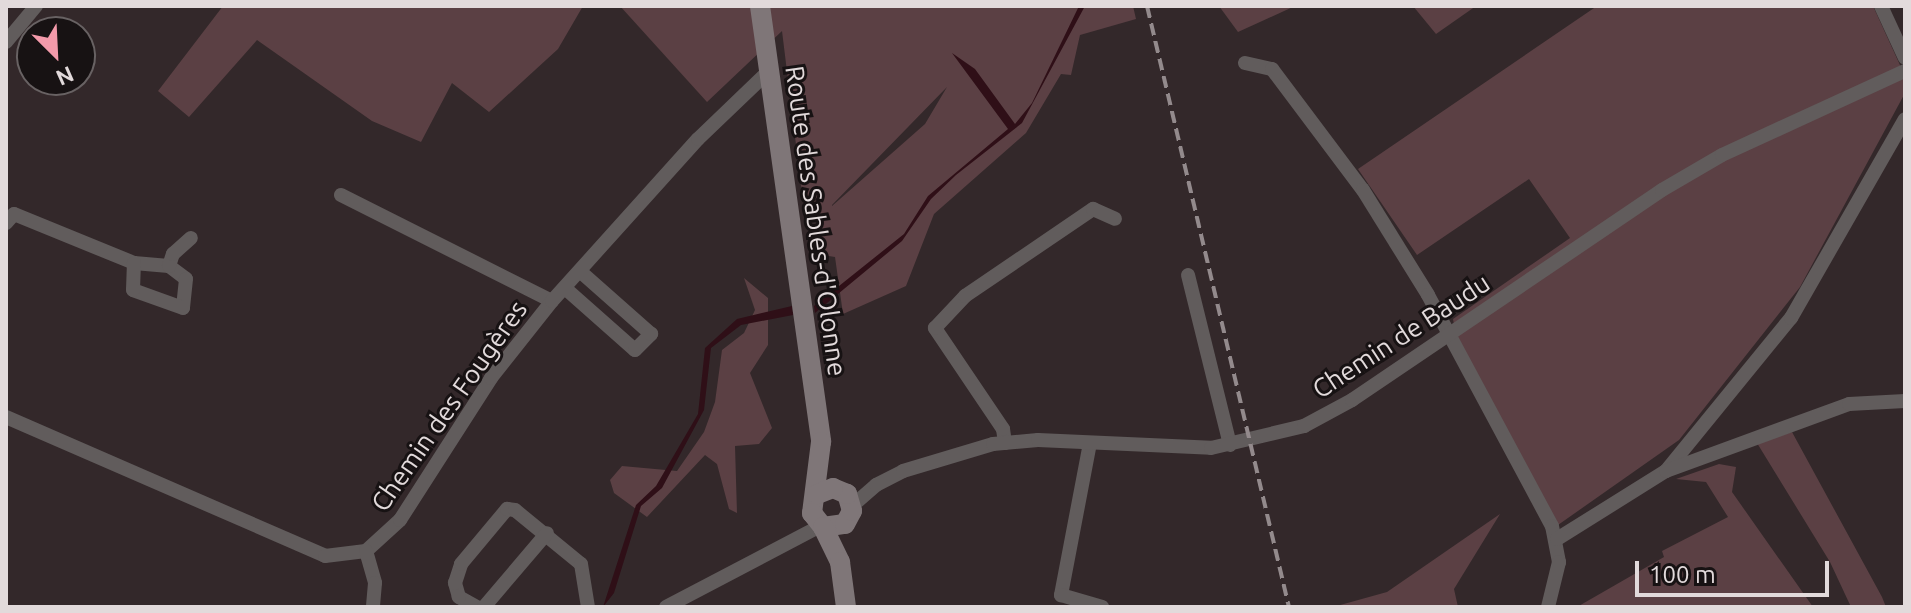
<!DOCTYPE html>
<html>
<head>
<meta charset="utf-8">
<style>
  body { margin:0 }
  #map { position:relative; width:1911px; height:613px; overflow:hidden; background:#33282a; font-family:Ubuntu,sans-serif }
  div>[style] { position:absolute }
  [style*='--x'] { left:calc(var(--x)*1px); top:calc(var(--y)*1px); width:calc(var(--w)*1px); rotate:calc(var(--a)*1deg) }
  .green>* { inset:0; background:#5b4044 }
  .water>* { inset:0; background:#2f0f17 }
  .street>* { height:14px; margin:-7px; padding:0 7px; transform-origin:7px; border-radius:7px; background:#615c5c }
  .secondary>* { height:20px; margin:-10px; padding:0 10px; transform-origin:10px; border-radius:10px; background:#7f7678 }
  .rail>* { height:4px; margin-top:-2px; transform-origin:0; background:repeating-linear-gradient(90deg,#938a8c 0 12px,transparent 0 18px) }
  span { translate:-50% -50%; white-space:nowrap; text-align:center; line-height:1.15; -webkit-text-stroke:6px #171213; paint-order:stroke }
  .street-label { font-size:26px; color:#e2dadb }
  .frame { position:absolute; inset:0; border:8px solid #e2dadb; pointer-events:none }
  .north { position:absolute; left:16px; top:16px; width:80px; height:80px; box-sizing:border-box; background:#171213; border:2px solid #686263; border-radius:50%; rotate:156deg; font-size:22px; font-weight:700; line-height:32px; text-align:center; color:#e2dadb }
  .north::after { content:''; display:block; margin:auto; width:28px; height:36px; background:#f39aaa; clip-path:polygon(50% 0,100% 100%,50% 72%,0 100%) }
  .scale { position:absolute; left:1635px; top:561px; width:194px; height:36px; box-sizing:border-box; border:4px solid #e2dadb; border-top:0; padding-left:10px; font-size:24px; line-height:28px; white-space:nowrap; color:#e2dadb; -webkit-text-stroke:6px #171213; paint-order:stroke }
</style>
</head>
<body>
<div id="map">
  <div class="green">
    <div style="clip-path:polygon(223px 6px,583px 6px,558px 49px,489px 112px,452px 83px,421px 142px,372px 121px,257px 40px,189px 117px,158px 91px)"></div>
    <div style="clip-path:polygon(evenodd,620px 6px,1133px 6px,1136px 19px,1080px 35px,1071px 75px,1061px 74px,1026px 133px,934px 214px,906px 286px,843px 314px,835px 257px,816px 254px,821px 217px,805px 218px,782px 31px,707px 102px,620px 6px,947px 87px,925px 124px,832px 206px,832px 205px,947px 87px)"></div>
    <div style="clip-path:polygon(1219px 6px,1295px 6px,1238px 32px)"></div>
    <div style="clip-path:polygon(1413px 6px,1476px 6px,1436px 34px)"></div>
    <div style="clip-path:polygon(1597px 6px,1873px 6px,1905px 76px,1905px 93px,1800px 287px,1679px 440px,1558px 525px,1457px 343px,1453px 319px,1570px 238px,1529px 179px,1417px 255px,1358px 169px)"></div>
    <div style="clip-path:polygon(744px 278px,768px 298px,768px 345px,750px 373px,772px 428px,759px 444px,735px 446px,737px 513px,729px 509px,717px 464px,705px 455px,647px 517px,614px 493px,610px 480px,622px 466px,677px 471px,704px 432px,715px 402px,722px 350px,744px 333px,755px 310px)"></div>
    <div style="clip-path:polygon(1792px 432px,1882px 597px,1886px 607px,1851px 607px,1830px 562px,1757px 443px)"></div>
    <div style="clip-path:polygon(1719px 464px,1736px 467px,1732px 492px,1813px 607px,1577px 607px,1664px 557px,1662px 551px,1728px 517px,1706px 482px,1676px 479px)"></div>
    <div style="clip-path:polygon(1500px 514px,1454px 589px,1458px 607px,1333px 607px,1387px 592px)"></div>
  </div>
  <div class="water">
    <div style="clip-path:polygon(1079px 6px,1085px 6px,1022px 123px,956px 175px,931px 199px,902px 241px,815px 313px,814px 306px,904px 234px,928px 196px,1008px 129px,952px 53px,975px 69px,1015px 124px,1032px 103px)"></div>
    <div style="clip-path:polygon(792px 306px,793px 315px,741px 325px,711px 348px,704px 410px,662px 488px,641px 506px,614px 593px,603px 607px,636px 505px,656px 486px,698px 414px,705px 348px,737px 319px)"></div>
  </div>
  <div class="street">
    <div style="--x:1881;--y:6;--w:57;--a:65.2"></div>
    <div style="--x:6;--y:42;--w:47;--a:-50.2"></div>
    <div style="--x:1245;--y:63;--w:28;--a:13"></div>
    <div style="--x:1272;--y:69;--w:151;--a:53.1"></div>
    <div style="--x:1363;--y:190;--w:123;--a:58.2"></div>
    <div style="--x:1428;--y:295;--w:262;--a:61.8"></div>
    <div style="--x:1552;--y:526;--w:37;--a:79"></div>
    <div style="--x:1559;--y:562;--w:46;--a:103.7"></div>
    <div style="--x:341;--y:195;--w:236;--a:26.7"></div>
    <div style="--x:6;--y:223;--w:12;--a:-48"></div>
    <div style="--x:14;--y:214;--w:130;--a:22.2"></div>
    <div style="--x:134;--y:263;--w:35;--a:5"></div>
    <div style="--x:169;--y:266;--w:21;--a:37"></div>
    <div style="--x:186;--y:279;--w:29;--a:96"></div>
    <div style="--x:183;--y:308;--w:53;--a:-160.2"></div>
    <div style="--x:133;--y:290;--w:27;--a:-88"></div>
    <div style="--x:169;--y:266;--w:13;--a:-72"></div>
    <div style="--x:173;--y:254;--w:24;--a:-42"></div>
    <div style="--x:1188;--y:275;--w:175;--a:76.1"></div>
    <div style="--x:566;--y:289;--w:92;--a:41.5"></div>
    <div style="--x:635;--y:350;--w:23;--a:-45"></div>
    <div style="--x:651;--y:334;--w:94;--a:-138.5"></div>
    <div style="--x:6;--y:417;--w:348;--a:23.5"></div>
    <div style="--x:325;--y:556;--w:41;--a:-7"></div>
    <div style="--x:366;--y:551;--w:46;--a:-42.4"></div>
    <div style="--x:400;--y:520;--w:169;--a:-57.3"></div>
    <div style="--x:491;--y:378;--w:98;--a:-51.6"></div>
    <div style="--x:552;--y:301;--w:218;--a:-48"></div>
    <div style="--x:698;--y:139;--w:98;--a:-43.8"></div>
    <div style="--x:1005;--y:443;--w:14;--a:-98"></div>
    <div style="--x:1003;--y:429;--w:122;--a:-124"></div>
    <div style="--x:935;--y:328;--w:44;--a:-46.8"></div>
    <div style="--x:965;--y:296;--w:155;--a:-34.2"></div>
    <div style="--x:1093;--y:209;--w:24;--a:24"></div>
    <div style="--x:1090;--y:443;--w:155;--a:100.8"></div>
    <div style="--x:1061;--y:595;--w:43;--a:16.3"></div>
    <div style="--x:1666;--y:471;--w:198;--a:-50.8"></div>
    <div style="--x:1791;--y:318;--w:229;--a:-60.2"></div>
    <div style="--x:852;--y:506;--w:32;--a:-41"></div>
    <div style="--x:876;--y:485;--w:30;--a:-27"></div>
    <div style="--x:903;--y:471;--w:94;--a:-16.7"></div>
    <div style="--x:993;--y:444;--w:45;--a:-5.1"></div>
    <div style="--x:1038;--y:440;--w:173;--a:2.6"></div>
    <div style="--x:1211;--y:448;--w:96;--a:-13.3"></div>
    <div style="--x:1304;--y:426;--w:55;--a:-28.4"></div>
    <div style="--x:1352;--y:400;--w:374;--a:-34.1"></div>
    <div style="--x:1662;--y:190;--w:69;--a:-30.3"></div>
    <div style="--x:1722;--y:155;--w:201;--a:-24.7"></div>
    <div style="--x:1557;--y:539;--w:128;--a:-32"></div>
    <div style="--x:1666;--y:471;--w:195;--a:-20.1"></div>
    <div style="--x:1849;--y:404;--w:56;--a:-3.1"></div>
    <div style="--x:366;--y:551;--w:33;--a:74"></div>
    <div style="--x:375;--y:583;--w:24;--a:95"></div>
    <div style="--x:477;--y:607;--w:21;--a:-151"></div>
    <div style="--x:459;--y:597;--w:15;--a:-106"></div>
    <div style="--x:455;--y:583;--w:20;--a:-72"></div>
    <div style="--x:461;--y:564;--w:72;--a:-50.1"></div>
    <div style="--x:507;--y:509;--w:8;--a:7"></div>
    <div style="--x:515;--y:510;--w:85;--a:39.3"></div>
    <div style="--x:581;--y:564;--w:44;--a:80.8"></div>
    <div style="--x:484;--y:607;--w:97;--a:-49.6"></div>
    <div style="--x:666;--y:607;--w:174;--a:-27.7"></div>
  </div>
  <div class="secondary">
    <div style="--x:760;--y:6;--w:440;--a:82"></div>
    <div style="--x:821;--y:442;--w:72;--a:97.2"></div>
    <div style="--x:812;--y:513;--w:18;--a:52"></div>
    <div style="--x:823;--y:527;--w:22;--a:-8"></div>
    <div style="--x:845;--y:524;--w:15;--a:-62"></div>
    <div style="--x:852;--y:511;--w:18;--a:-106"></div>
    <div style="--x:847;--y:494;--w:15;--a:-157"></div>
    <div style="--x:833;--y:488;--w:17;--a:159"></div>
    <div style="--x:823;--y:527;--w:39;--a:64"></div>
    <div style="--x:840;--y:562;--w:45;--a:82.4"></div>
  </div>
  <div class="rail">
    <div style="--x:1147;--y:6;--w:618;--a:76.71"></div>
  </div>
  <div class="street-label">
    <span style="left:816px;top:221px;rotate:82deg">Route des Sables-d'Olonne</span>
    <span style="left:1401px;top:336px;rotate:-33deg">Chemin de Baudu</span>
    <span style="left:449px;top:406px;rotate:-55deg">Chemin des Fougères</span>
  </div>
  <div class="frame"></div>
  <div class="north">N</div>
  <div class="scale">100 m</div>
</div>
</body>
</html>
